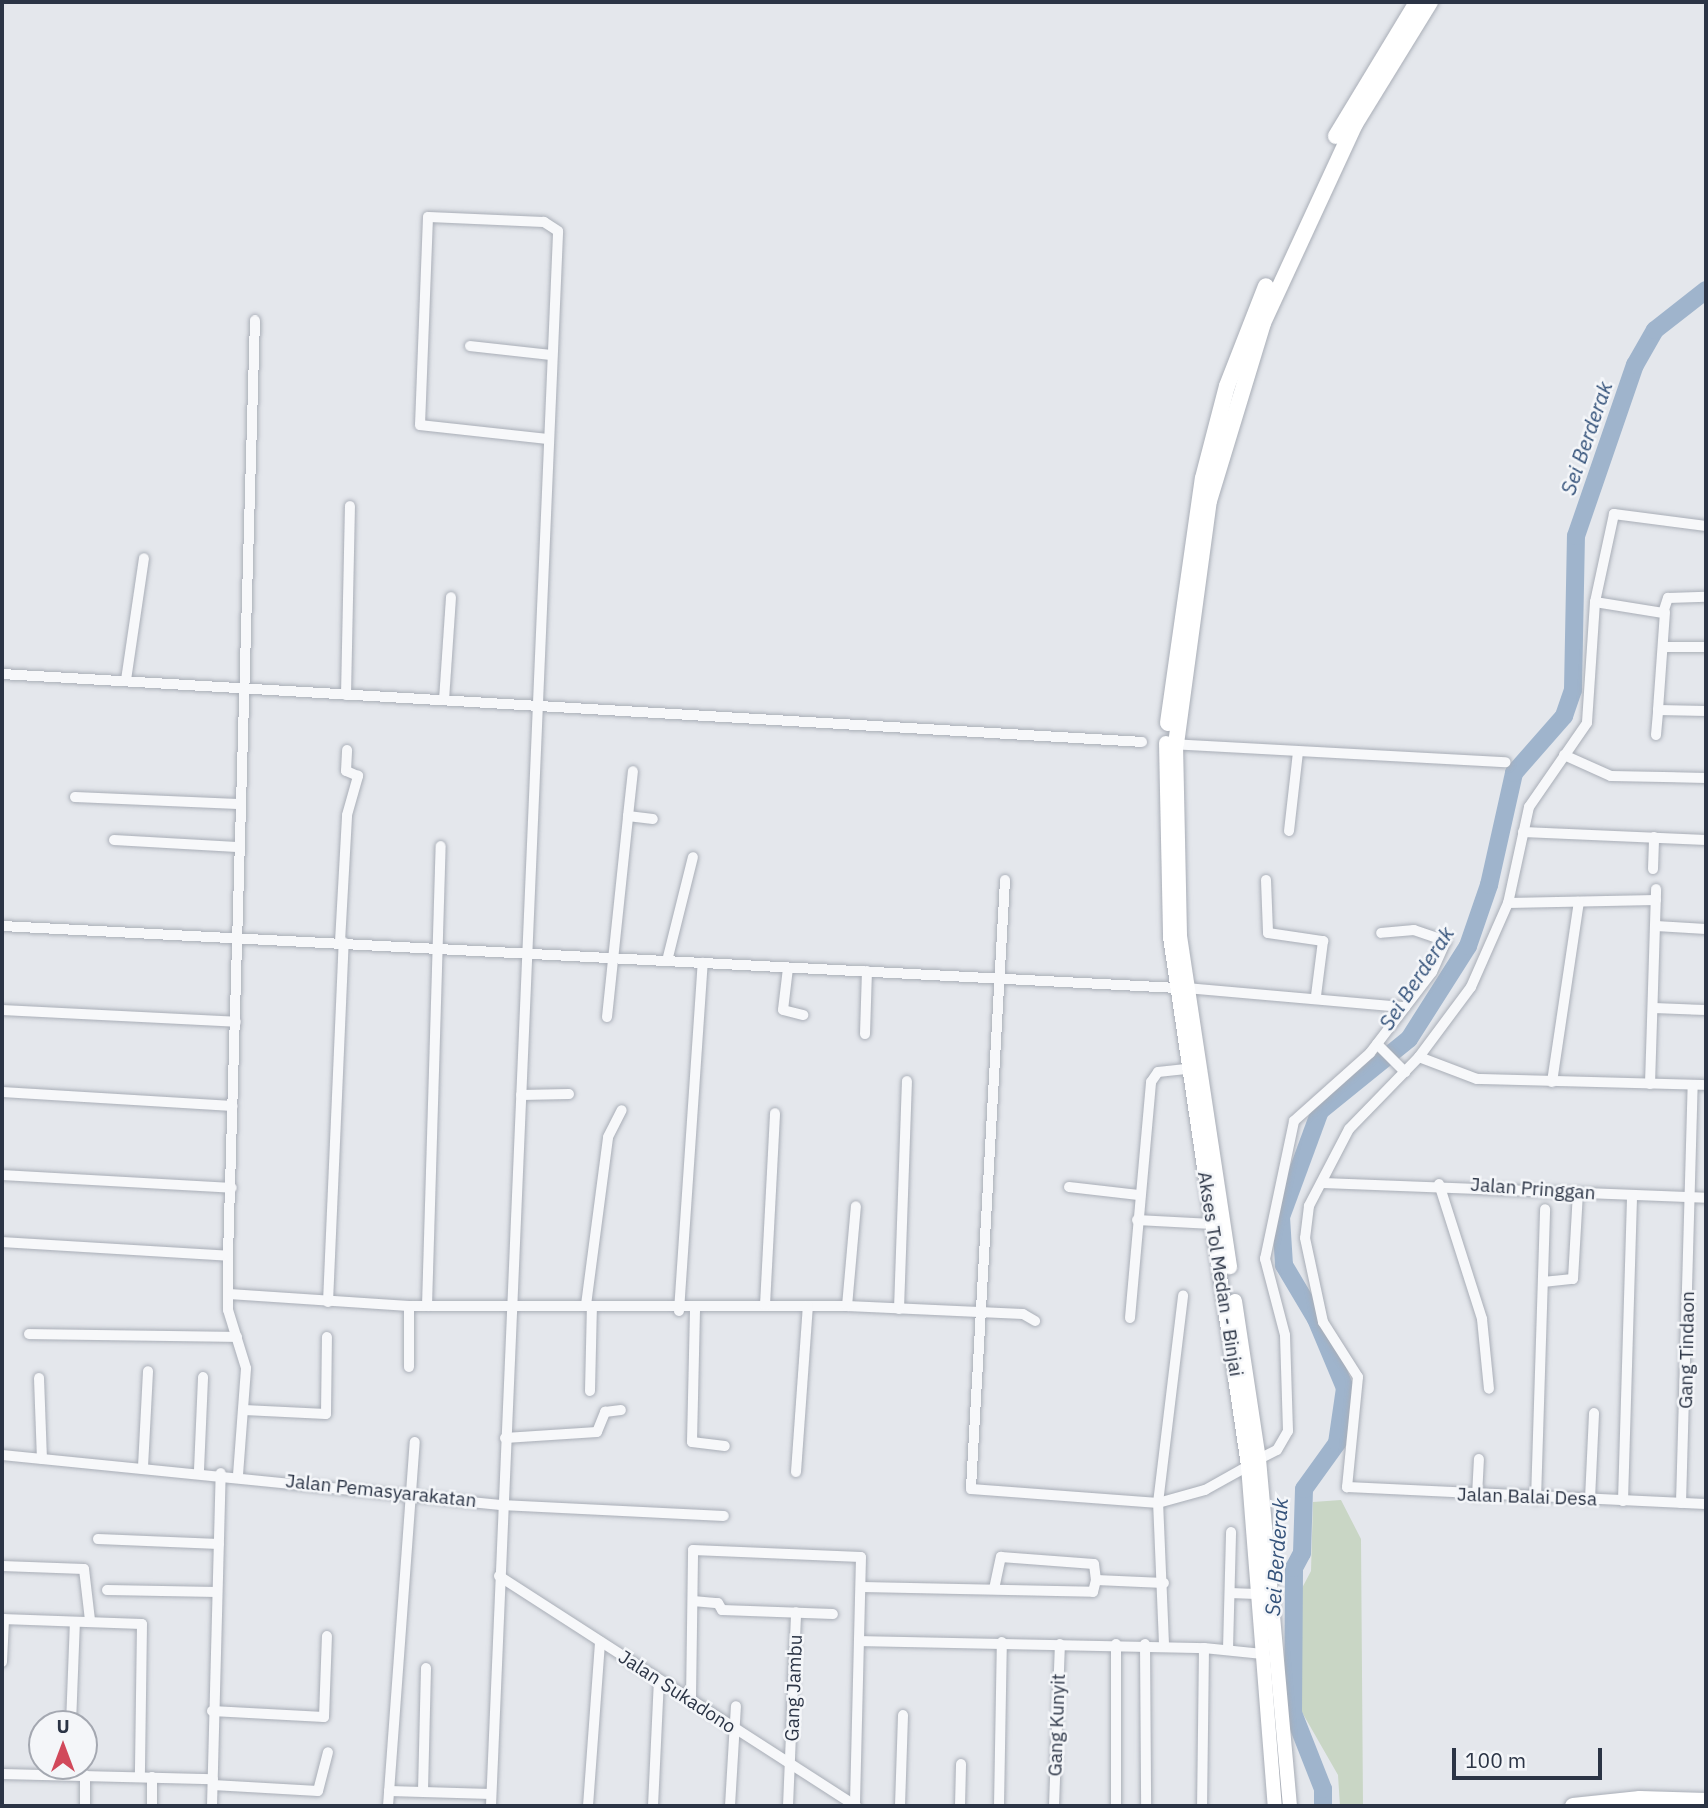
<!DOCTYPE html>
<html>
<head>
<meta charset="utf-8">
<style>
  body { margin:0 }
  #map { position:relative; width:1708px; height:1808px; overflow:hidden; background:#e4e7ec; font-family:"IBM Plex Sans",sans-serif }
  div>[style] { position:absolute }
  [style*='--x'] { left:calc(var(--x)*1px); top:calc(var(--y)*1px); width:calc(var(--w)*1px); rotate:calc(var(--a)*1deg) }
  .green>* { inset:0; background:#c9d6c5 }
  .river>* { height:18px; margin:-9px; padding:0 9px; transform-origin:9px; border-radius:9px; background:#9fb4cc }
  .roads { filter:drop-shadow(0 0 2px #a9aeb7) drop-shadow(0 0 2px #a9aeb7) }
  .minor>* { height:10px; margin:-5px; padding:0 5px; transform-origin:5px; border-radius:5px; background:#f7f8fa }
  .major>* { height:14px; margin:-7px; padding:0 7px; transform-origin:7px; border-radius:7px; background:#fff }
  .highway>* { height:16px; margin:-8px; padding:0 8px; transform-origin:8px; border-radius:8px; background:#fff }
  span { translate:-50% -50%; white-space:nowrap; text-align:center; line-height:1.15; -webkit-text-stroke:5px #f4f6f9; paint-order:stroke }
  .street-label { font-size:19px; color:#2b3445 }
  .water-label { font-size:21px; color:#34527a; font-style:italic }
  .frame { position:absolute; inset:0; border:4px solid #2b3445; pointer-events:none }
  .north { position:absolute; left:28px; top:1710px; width:70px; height:70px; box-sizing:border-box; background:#f4f6f9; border:2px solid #a4a8b1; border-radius:50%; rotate:0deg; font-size:19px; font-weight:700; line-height:28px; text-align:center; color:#2b3445 }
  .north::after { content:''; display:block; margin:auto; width:24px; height:32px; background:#d1495b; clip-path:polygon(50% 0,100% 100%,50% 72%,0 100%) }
  .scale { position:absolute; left:1452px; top:1748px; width:150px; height:32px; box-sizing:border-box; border:4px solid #2b3445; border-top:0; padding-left:9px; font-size:21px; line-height:24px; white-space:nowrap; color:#2b3445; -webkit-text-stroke:5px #f4f6f9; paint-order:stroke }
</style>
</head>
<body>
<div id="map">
  <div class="green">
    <div style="clip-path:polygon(1341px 1500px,1361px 1539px,1363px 1806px,1340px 1806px,1338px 1775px,1299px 1707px,1301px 1590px,1311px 1571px,1313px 1502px)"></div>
  </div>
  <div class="river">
    <div style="--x:1323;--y:1806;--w:17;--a:-90"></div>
    <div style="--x:1323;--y:1789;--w:82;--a:-111.5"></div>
    <div style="--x:1293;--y:1713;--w:145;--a:-89.6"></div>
    <div style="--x:1294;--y:1568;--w:17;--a:-62"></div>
    <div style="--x:1302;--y:1553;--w:64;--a:-88.2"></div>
    <div style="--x:1304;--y:1489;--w:57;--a:-54.3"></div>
    <div style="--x:1337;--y:1443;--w:56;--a:-81.7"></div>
    <div style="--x:1345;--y:1388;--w:75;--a:-112.8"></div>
    <div style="--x:1316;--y:1319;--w:63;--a:-120.7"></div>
    <div style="--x:1284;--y:1265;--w:48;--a:-93.6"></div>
    <div style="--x:1281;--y:1217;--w:113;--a:-69.8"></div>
    <div style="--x:1320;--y:1111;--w:114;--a:-39"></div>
    <div style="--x:1409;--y:1039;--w:110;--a:-57.6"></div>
    <div style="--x:1468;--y:946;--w:65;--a:-71"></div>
    <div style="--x:1489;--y:885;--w:115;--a:-77.4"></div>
    <div style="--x:1514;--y:773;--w:76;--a:-48.7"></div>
    <div style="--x:1564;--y:716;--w:28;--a:-71"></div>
    <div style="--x:1573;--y:690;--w:154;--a:-88.9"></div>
    <div style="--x:1576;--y:536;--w:181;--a:-71"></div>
    <div style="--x:1635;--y:365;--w:40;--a:-60.3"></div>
    <div style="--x:1655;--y:330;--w:65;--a:-38.1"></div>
  </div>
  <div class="roads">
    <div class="minor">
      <div style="--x:470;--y:346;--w:81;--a:6.3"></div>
      <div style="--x:1706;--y:526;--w:93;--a:-172.6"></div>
      <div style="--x:1614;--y:514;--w:90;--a:102.2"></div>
      <div style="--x:1595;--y:602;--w:121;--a:93.8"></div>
      <div style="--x:1587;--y:723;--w:102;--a:124.6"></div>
      <div style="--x:1529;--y:807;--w:98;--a:102.3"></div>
      <div style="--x:1508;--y:903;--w:92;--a:113.8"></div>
      <div style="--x:1471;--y:987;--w:87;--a:126.6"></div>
      <div style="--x:1419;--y:1057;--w:100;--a:134.2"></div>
      <div style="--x:1349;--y:1129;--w:87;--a:117.5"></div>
      <div style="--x:1309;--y:1206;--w:32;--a:97"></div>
      <div style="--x:1305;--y:1238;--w:86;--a:77.9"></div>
      <div style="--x:1323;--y:1322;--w:65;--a:57.5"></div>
      <div style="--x:1358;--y:1377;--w:111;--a:95.7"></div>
      <div style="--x:1347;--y:1487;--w:359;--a:2.7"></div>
      <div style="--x:1595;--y:602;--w:69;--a:9.2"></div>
      <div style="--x:1663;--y:613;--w:16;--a:-72"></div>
      <div style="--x:1668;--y:598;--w:38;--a:-2"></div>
      <div style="--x:1665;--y:612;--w:98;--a:94.1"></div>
      <div style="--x:1658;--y:710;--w:48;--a:1.2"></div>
      <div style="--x:1665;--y:647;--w:41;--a:0"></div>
      <div style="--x:2;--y:674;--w:1142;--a:3.41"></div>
      <div style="--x:126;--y:680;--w:123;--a:-81.6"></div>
      <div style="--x:346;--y:695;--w:189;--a:-88.8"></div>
      <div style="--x:444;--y:700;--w:103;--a:-86.1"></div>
      <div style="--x:1656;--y:735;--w:25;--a:-85"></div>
      <div style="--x:1170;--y:744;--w:336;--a:3.1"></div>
      <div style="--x:1564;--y:755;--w:51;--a:24.1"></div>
      <div style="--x:1611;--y:776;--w:95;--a:1.2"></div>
      <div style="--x:75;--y:797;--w:163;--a:2.5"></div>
      <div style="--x:628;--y:816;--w:45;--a:-83.7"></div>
      <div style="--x:1289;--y:831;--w:80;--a:-83.5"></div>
      <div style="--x:1523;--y:832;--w:183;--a:2.5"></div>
      <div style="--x:114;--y:840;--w:123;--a:3.3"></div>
      <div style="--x:1653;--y:869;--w:32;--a:-88"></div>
      <div style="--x:1005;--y:880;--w:610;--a:93.2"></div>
      <div style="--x:971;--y:1489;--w:188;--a:4.3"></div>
      <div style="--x:1158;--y:1503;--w:49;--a:-15.5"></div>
      <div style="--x:1205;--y:1490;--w:49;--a:-29.2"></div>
      <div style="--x:1266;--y:880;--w:53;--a:87.8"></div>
      <div style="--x:1268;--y:933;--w:56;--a:8.3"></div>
      <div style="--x:1323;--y:941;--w:55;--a:97.3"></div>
      <div style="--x:1508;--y:903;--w:148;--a:-1.2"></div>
      <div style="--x:2;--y:926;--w:1176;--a:3.02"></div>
      <div style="--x:1656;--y:926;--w:50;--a:3.4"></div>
      <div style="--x:340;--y:942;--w:127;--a:-86.8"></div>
      <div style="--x:347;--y:815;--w:41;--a:-74.2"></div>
      <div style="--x:358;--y:776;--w:13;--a:-157"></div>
      <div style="--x:346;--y:771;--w:21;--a:-87"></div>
      <div style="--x:667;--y:961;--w:107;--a:-76"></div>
      <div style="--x:788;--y:968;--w:42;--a:96.8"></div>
      <div style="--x:783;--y:1010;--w:21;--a:14"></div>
      <div style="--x:1186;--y:988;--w:220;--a:5"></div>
      <div style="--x:1654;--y:1008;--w:52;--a:2.2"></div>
      <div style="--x:2;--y:1010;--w:234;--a:2.9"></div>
      <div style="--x:607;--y:1017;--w:202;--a:-84"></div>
      <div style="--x:628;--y:816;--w:25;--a:7"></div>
      <div style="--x:865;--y:1034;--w:63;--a:-88.2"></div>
      <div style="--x:1377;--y:1044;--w:40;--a:45"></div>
      <div style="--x:1419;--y:1057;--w:62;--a:20.8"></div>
      <div style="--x:1477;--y:1079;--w:229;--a:1.5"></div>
      <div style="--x:1552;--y:1082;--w:182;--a:-81.5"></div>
      <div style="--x:1650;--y:1084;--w:195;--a:-88.2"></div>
      <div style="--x:2;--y:1092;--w:231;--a:3.5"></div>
      <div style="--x:521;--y:1095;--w:48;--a:-1.2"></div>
      <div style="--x:2;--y:1175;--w:230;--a:3.2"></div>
      <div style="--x:1323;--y:1183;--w:383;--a:2.2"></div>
      <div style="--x:1439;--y:1184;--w:142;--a:72.3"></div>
      <div style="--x:1482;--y:1319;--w:70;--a:84.3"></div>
      <div style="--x:1069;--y:1187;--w:70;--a:6.5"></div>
      <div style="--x:1137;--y:1220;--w:75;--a:3.1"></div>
      <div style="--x:2;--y:1242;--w:226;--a:3.5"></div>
      <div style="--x:1543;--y:1282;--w:30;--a:-6"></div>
      <div style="--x:1573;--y:1279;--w:86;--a:-86.7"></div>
      <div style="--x:229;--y:1294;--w:180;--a:3.8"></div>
      <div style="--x:409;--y:1306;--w:438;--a:0"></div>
      <div style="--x:847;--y:1306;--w:176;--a:2.6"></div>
      <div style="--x:1023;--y:1314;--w:14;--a:30"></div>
      <div style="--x:328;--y:1302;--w:360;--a:-87.5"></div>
      <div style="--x:586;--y:1305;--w:169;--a:-82.5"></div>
      <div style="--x:608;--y:1137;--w:30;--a:-63"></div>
      <div style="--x:765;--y:1305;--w:192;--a:-87"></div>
      <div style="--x:427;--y:1306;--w:460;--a:-88.3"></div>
      <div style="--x:847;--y:1306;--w:100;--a:-84.9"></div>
      <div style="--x:899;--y:1309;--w:228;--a:-88"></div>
      <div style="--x:695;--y:1310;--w:132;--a:91.3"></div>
      <div style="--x:692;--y:1442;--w:33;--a:7"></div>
      <div style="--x:679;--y:1311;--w:349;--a:-86.1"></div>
      <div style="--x:1130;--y:1318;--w:237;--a:-84.9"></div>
      <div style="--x:1151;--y:1082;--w:12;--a:-55"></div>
      <div style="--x:1158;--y:1072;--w:28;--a:-6"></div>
      <div style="--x:29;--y:1334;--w:208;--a:0.8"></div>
      <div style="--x:409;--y:1367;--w:61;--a:-90"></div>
      <div style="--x:39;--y:1378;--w:81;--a:87.9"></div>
      <div style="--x:590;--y:1391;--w:85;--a:-88.7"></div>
      <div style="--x:244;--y:1410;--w:82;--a:2.8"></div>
      <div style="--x:326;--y:1414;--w:77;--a:-89.3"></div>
      <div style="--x:505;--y:1438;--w:92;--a:-3.7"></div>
      <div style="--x:597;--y:1432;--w:22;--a:-68"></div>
      <div style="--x:605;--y:1412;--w:16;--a:-7"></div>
      <div style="--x:2;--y:1455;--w:501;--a:5.72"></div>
      <div style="--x:501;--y:1505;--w:223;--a:2.8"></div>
      <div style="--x:1259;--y:1459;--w:20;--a:-27"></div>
      <div style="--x:1277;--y:1450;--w:22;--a:-60"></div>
      <div style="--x:1288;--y:1431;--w:96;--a:-91.8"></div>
      <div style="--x:1285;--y:1335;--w:79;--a:-104.7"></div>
      <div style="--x:1265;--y:1259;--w:141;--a:-78.1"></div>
      <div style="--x:1294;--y:1121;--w:102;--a:-41.8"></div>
      <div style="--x:1370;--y:1053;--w:102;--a:-52.6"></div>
      <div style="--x:1432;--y:972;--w:34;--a:-66"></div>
      <div style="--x:1446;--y:941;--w:34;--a:-161"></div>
      <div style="--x:1414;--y:930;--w:33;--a:175"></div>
      <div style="--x:143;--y:1467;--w:96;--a:-87"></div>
      <div style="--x:199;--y:1470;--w:93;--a:-87.5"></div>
      <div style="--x:796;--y:1472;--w:166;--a:-85.9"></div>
      <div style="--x:238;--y:1475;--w:107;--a:-85.7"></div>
      <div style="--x:246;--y:1368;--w:61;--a:-107.2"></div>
      <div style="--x:228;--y:1310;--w:54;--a:-90"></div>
      <div style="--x:228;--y:1256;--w:936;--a:-88.35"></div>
      <div style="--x:1477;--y:1496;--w:37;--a:-87"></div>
      <div style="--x:1536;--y:1499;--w:290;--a:-88.2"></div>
      <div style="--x:1590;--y:1499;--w:86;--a:-87.3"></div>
      <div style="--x:1623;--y:1501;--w:304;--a:-88.3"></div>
      <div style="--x:1681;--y:1503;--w:418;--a:-88.4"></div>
      <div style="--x:98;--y:1539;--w:121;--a:2.4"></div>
      <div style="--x:2;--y:1566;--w:82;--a:2.1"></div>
      <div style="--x:84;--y:1569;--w:51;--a:83.3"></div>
      <div style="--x:499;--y:1576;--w:425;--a:32.8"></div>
      <div style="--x:862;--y:1587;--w:231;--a:1.2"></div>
      <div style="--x:1093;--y:1592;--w:12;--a:-76"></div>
      <div style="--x:1096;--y:1580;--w:68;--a:2.5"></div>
      <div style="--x:994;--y:1589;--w:33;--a:-78"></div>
      <div style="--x:1001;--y:1557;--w:93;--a:4.3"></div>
      <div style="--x:1094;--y:1564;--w:16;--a:83"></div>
      <div style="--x:107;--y:1590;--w:110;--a:1"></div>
      <div style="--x:1230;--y:1593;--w:33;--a:2"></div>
      <div style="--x:693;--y:1601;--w:25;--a:5"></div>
      <div style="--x:718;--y:1603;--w:8;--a:60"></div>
      <div style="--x:722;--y:1610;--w:111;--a:2.1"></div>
      <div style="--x:2;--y:1619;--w:140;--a:2"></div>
      <div style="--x:142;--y:1624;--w:152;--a:90.8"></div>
      <div style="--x:861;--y:1641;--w:343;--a:1.2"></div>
      <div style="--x:1204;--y:1648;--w:158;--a:90.7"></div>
      <div style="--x:1145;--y:1644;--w:162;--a:89.6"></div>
      <div style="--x:1164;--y:1644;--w:141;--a:-92.4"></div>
      <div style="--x:1158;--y:1503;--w:209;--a:-83.1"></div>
      <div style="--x:1204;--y:1648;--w:59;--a:5.8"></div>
      <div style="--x:1228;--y:1649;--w:117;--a:-88.5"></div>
      <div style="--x:2;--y:1662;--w:43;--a:-87.3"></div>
      <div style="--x:691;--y:1699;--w:149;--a:-89.2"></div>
      <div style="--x:693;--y:1550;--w:168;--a:2.4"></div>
      <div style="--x:861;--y:1557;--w:248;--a:91.4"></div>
      <div style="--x:212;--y:1711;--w:112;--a:3.1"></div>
      <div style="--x:324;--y:1717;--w:81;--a:-87.9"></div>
      <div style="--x:71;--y:1724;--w:102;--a:-87.8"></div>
      <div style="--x:2;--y:1774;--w:211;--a:1.4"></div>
      <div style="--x:213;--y:1785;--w:105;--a:3.3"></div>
      <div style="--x:318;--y:1791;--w:40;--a:-75.6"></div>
      <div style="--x:389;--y:1791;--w:102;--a:1.7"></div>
      <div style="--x:423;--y:1791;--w:123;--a:-88.6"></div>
      <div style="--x:85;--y:1806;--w:31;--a:-90"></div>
      <div style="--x:152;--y:1806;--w:29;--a:-90"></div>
      <div style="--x:212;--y:1806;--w:333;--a:-88.5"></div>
      <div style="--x:388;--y:1806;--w:365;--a:-85.8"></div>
      <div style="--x:491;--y:1806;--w:1576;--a:-87.56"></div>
      <div style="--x:558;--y:231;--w:17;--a:-147"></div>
      <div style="--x:544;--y:222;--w:116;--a:-177.5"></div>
      <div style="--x:428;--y:217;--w:208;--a:92.2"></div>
      <div style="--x:420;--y:425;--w:128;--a:6.3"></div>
      <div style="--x:588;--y:1806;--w:165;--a:-85.8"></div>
      <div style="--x:653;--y:1806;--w:126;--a:-87.3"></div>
      <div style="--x:730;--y:1806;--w:100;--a:-86.6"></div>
      <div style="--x:788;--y:1806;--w:194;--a:-87.6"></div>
      <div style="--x:900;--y:1806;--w:91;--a:-88.1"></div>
      <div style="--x:960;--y:1806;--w:42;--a:-88.6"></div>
      <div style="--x:999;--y:1806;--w:164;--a:-89"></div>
      <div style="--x:1054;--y:1806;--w:162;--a:-87.9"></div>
      <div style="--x:1116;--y:1806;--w:162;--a:-90"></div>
    </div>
    <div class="major">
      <div style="--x:1166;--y:743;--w:194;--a:88.8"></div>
      <div style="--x:1170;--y:937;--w:535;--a:81.61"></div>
      <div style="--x:1248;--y:1466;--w:341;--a:85.5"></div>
      <div style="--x:1176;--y:744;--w:192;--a:88.8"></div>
      <div style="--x:1180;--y:936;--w:335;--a:81.4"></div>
      <div style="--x:1235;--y:1301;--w:160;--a:81.4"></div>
      <div style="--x:1259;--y:1459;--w:348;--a:84.9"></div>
    </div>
    <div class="highway">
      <div style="--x:1336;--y:136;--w:157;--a:-58.8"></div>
      <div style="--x:1168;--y:723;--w:247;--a:-81.9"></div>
      <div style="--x:1203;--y:478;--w:95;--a:-75.4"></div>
      <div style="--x:1227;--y:386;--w:107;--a:-68.7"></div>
      <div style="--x:1176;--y:744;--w:245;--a:-82.3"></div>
      <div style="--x:1209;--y:501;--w:186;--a:-73.1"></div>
      <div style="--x:1263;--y:323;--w:219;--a:-65.2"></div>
      <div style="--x:1355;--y:124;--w:143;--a:-58.4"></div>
      <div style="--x:1573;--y:1806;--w:67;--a:-6"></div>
      <div style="--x:1640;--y:1799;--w:66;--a:1.7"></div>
    </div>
  </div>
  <div class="street-label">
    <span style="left:1533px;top:1189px;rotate:4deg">Jalan Pringgan</span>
    <span style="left:1220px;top:1274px;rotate:81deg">Akses Tol Medan - Binjai</span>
    <span style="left:1687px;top:1350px;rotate:-89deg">Gang Tindaon</span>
    <span style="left:381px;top:1491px;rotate:6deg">Jalan Pemasyarakatan</span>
    <span style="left:1527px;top:1497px;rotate:2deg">Jalan Balai Desa</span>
    <span style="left:794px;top:1688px;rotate:-88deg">Gang Jambu</span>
    <span style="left:677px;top:1692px;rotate:33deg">Jalan Sukadono</span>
    <span style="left:1057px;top:1725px;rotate:-88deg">Gang Kunyit</span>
  </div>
  <div class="water-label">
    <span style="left:1586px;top:438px;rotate:-71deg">Sei Berderak</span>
    <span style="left:1416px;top:978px;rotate:-57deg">Sei Berderak</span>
    <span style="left:1276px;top:1557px;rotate:-86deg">Sei Berderak</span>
  </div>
  <div class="frame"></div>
  <div class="north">U</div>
  <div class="scale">100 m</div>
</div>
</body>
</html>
